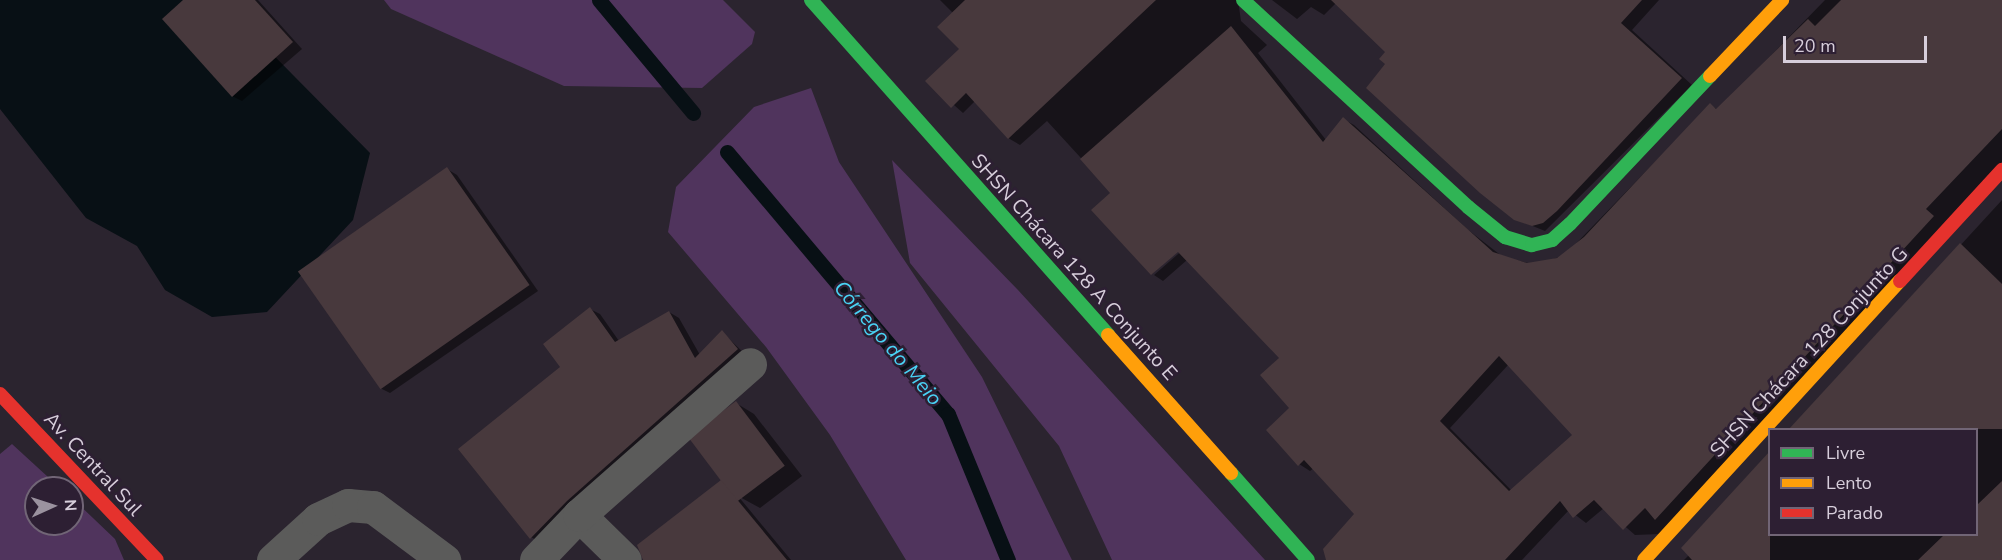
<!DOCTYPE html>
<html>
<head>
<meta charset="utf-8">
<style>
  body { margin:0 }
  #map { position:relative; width:2002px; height:560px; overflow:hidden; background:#2b242f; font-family:"Nunito Sans",sans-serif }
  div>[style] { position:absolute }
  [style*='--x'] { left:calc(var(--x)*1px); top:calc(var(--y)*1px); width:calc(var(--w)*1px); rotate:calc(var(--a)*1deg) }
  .green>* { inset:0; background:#50345d }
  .water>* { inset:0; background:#081015 }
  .shadow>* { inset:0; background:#0007 }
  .stream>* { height:15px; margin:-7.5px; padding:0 7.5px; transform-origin:7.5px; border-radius:7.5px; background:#081015 }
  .building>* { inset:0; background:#48393d; transform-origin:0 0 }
  .street>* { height:33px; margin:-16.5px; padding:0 16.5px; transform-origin:16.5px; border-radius:16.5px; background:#5b5b5a }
  .fast>* { height:14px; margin:-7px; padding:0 7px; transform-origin:7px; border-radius:7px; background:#30b455 }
  .slow>* { height:14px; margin:-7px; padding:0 7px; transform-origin:7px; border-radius:7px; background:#ff9f0a }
  .jam>* { height:14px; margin:-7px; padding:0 7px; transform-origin:7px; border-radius:7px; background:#e5322d }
  span { translate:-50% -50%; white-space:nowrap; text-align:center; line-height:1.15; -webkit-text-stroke:5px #2d1f33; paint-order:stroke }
  .street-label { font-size:20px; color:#d7cedb }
  .water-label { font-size:21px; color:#49d2f4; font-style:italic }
  .legend { position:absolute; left:1768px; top:428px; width:210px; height:108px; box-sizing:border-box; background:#2d1f33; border:2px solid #716576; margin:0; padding:8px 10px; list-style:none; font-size:18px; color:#d7cedb }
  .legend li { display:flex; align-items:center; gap:12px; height:30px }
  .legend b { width:30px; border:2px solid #716576 }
  .north { position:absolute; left:24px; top:476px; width:60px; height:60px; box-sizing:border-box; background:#2d1f33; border:2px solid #716576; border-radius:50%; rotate:87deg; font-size:16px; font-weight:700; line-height:24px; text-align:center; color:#d7cedb }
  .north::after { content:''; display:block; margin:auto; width:21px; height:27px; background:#9b929f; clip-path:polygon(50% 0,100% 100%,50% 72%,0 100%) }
  .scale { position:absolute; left:1783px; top:36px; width:144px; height:27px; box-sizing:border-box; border:3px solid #d7cedb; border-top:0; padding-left:8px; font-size:18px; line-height:21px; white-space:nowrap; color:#d7cedb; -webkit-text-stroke:4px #2d1f33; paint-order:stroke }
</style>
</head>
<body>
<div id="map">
  <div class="green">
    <div style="clip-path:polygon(384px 0,723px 0,755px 32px,752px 44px,702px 88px,564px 86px,391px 9px)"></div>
    <div style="clip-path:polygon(811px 88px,839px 162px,982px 377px,1072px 560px,906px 560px,830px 435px,766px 347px,668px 232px,676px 187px,754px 107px)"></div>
    <div style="clip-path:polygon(892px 160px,1018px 290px,1265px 560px,1112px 560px,1059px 446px,910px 263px)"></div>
    <div style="clip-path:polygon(12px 444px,60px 488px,36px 488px,36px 524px,72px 524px,72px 498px,115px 539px,124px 560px,0 560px,0 454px)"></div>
  </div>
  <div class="water">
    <div style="clip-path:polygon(0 0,219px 0,370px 153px,353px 220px,267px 312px,212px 317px,165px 290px,137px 246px,86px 218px,0 109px)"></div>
  </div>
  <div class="shadow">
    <div style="clip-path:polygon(185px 0,258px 0,302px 49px,242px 101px,232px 96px)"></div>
    <div style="clip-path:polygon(evenodd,940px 0,1238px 0,1241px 21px,1267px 45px,1258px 53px,1326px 140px,1343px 119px,1354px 125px,1467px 229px,1503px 257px,1536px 265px,1565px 255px,1710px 105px,1718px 110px,1825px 0,2002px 0,2002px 162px,1660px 534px,1635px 535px,1604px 508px,1586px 523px,1569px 510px,1522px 560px,1327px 560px,1356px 514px,1314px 468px,1310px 471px,1299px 464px,1281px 358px,1187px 260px,1163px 281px,1154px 275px,1185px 248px,1183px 246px,1152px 274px,1093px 210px,1113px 193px,1047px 121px,1020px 145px,1008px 138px,975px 101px,963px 113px,927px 81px,961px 49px,953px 13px,940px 0,1509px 364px,1574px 435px,1512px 491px,1450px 428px,1509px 364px)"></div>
    <div style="clip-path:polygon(1272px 0,1659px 0,1632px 30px,1692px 85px,1545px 231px,1515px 219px,1387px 64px,1388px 52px,1336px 3px,1324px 15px,1311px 7px,1297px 19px)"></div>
    <div style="clip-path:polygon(447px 169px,457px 175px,538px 291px,390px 393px,380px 388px)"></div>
    <div style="clip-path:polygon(2002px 200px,2002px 560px,1684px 560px,1713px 531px,1770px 534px,1976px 534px,1976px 430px,1791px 430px)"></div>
    <div style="clip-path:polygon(590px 309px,600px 314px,619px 341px,669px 312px,679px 318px,700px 355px,722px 332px,747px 356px,541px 543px,531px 537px,562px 367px)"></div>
    <div style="clip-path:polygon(736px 403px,754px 414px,802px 476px,760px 508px,738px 496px,791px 560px,658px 560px,721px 482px,733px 489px)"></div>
  </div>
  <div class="stream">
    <div style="--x:599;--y:0;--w:147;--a:50.2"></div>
    <div style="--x:727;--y:152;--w:343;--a:49.9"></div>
    <div style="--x:948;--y:414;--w:158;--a:67.7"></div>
  </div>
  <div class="building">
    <div style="clip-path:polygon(183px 0,255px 0,293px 42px,232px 97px,162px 19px)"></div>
    <div style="clip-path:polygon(965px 0,1156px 0,1008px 139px,966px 93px,951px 108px,925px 81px,959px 49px,937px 27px)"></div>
    <div style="clip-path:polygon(1331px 0,1642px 0,1621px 23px,1682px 78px,1557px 211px,1543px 223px,1532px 226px,1514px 220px,1480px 193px,1366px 88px,1385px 64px,1379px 59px,1385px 52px)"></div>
    <div style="clip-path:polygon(evenodd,1841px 0,2002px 0,2002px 129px,1926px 209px,1934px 216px,1655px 520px,1645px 508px,1623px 530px,1594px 500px,1573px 518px,1560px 501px,1505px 560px,1326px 560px,1323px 549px,1354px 514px,1304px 460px,1298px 466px,1266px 430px,1289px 408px,1260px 375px,1279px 358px,1178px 252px,1151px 275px,1091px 210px,1110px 193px,1080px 159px,1231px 26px,1323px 142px,1343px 117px,1493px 252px,1527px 263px,1557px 258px,1584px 237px,1710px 103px,1716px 109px,1808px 19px,1815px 26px,1841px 0,1499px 356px,1572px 435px,1509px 491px,1440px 421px,1499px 356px)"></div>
    <div style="left:447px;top:167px;width:144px;height:182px;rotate:55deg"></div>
    <div style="clip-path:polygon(1960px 243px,2002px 284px,2002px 429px,1789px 429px)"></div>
    <div style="clip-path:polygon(590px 307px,615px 342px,669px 311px,695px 358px,722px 330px,738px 349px,567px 501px,530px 539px,458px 449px,560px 367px,543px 344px)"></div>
    <div style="left:736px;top:401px;width:81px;height:60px;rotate:53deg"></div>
    <div style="clip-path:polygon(1770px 451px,1770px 560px,1692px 560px,1681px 548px)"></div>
    <div style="clip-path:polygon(721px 480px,787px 560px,643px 560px,637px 545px)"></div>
    <div style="clip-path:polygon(2002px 481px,2002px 560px,1918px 560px,1945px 534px,1977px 534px,1977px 505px)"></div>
  </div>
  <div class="street">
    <div style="--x:579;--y:515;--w:64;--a:44.4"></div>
    <div style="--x:273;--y:560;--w:61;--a:-42.3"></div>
    <div style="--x:318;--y:519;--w:33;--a:-25"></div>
    <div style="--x:348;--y:505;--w:25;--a:5"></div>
    <div style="--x:373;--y:507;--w:89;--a:36.7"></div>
    <div style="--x:536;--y:560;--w:62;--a:-46.3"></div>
    <div style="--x:579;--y:515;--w:228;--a:-41.4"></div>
  </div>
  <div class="fast">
    <div style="--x:811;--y:0;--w:448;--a:48.4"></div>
    <div style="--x:1243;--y:0;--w:306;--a:42.6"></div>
    <div style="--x:1468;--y:207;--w:48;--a:39"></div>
    <div style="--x:1505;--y:237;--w:28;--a:17"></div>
    <div style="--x:1532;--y:245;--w:21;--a:-14"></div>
    <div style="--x:1552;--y:240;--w:24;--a:-42"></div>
    <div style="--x:1570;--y:224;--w:204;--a:-46.6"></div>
    <div style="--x:1231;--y:473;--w:116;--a:48.5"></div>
  </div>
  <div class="slow">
    <div style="--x:1710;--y:76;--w:105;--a:-46.5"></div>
    <div style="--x:1108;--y:335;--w:185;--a:48.3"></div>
    <div style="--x:1644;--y:560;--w:379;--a:-47.5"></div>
  </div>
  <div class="jam">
    <div style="--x:1900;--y:281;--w:151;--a:-47.4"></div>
    <div style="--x:0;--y:394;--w:228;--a:46.6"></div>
  </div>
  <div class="street-label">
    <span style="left:1074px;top:267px;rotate:48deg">SHSN Chácara 128 A Conjunto E</span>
    <span style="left:1809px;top:352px;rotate:-47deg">SHSN Chácara 128 Conjunto G</span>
    <span style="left:93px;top:464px;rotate:47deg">Av. Central Sul</span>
  </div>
  <div class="water-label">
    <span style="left:888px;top:343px;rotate:50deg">Córrego do Meio</span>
  </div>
  <ul class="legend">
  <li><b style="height:8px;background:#30b455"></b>Livre</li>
  <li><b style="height:8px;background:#ff9f0a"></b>Lento</li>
  <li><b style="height:8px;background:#e5322d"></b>Parado</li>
  </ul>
  <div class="north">N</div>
  <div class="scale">20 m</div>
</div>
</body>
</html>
